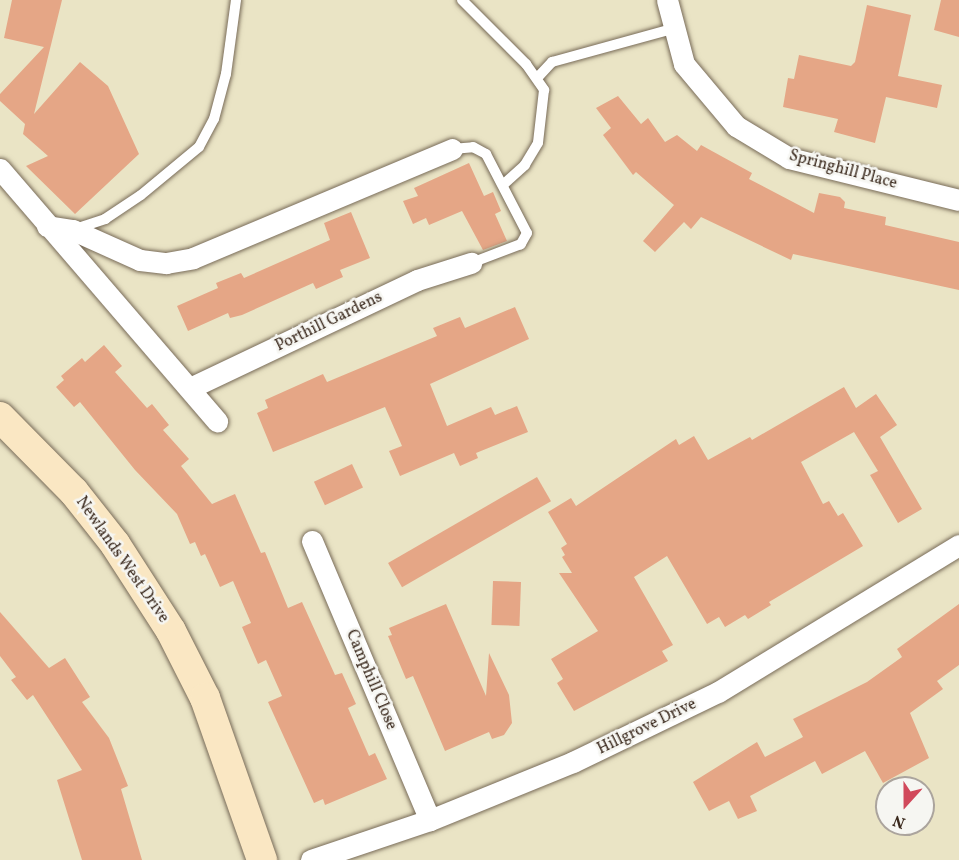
<!DOCTYPE html>
<html>
<head>
<meta charset="utf-8">
<style>
  body { margin:0 }
  #map { position:relative; width:959px; height:860px; overflow:hidden; background:#eae4c5; font-family:Vollkorn,serif }
  div>[style] { position:absolute }
  [style*='--x'] { left:calc(var(--x)*1px); top:calc(var(--y)*1px); width:calc(var(--w)*1px); rotate:calc(var(--a)*1deg) }
  .building>* { inset:0; background:#e5a686; transform-origin:0 0 }
  .roads { filter:drop-shadow(0 0 2px #786b58) drop-shadow(0 0 2px #786b58) }
  .lane>* { height:10px; margin:-5px; padding:0 5px; transform-origin:5px; border-radius:5px; background:#fff }
  .street>* { height:21px; margin:-10.5px; padding:0 10.5px; transform-origin:10.5px; border-radius:10.5px; background:#fff }
  .secondary>* { height:30px; margin:-15px; padding:0 15px; transform-origin:15px; border-radius:15px; background:#fae7c3 }
  span { translate:-50% -50%; white-space:nowrap; text-align:center; line-height:1.15; -webkit-text-stroke:5px #f6f6f2; paint-order:stroke }
  .street-label { font-size:16px; color:#3b2a1e }
  .north { position:absolute; left:875px; top:776px; width:60px; height:60px; box-sizing:border-box; background:#f6f6f2; border:2px solid #aba49d; border-radius:50%; rotate:201deg; font-size:16px; font-weight:700; line-height:24px; text-align:center; color:#3b2a1e }
  .north::after { content:''; display:block; margin:auto; width:21px; height:27px; background:#d1495b; clip-path:polygon(50% 0,100% 100%,50% 72%,0 100%) }
</style>
</head>
<body>
<div id="map">
  <div class="building">
    <div style="clip-path:polygon(12px 0,62px 0,34px 114px,80px 62px,108px 86px,139px 154px,75px 214px,26px 166px,48px 156px,23px 134px,25px 124px,0 101px,0 94px,44px 47px,4px 38px)"></div>
    <div style="clip-path:polygon(941px 0,959px 0,959px 37px,934px 30px)"></div>
    <div style="clip-path:polygon(867px 5px,911px 15px,898px 76px,942px 85px,937px 108px,886px 97px,875px 143px,834px 132px,838px 119px,783px 107px,788px 78px,794px 79px,799px 55px,851px 66px,855px 62px)"></div>
    <div style="clip-path:polygon(618px 96px,641px 124px,648px 118px,665px 142px,677px 135px,697px 151px,701px 145px,752px 173px,749px 179px,814px 213px,819px 193px,840px 197px,845px 202px,844px 208px,886px 217px,885px 225px,959px 242px,959px 290px,793px 254px,791px 260px,701px 217px,691px 229px,684px 222px,655px 252px,643px 241px,674px 205px,636px 172px,633px 175px,603px 135px,611px 128px,596px 108px)"></div>
    <div style="clip-path:polygon(469px 163px,484px 196px,493px 192px,501px 211px,495px 214px,507px 241px,483px 250px,462px 211px,429px 225px,426px 218px,413px 224px,403px 201px,418px 196px,414px 188px)"></div>
    <div style="clip-path:polygon(351px 212px,370px 258px,340px 270px,343px 277px,316px 289px,313px 283px,242px 315px,230px 318px,228px 313px,188px 331px,177px 306px,218px 288px,216px 283px,241px 273px,244px 278px,330px 240px,324px 223px)"></div>
    <div style="clip-path:polygon(515px 307px,529px 339px,430px 384px,447px 426px,491px 407px,495px 415px,517px 406px,528px 432px,476px 453px,478px 458px,460px 466px,454px 453px,400px 476px,389px 451px,402px 446px,385px 407px,273px 452px,257px 413px,268px 408px,265px 400px,323px 374px,327px 382px,437px 336px,433px 328px,460px 317px,465px 328px)"></div>
    <div style="clip-path:polygon(104px 345px,122px 366px,115px 372px,147px 408px,152px 404px,169px 425px,163px 430px,189px 459px,181px 466px,212px 504px,235px 494px,261px 553px,265px 552px,288px 608px,302px 602px,335px 675px,342px 673px,356px 704px,348px 708px,369px 756px,375px 753px,387px 779px,325px 805px,323px 799px,314px 803px,268px 702px,282px 696px,266px 660px,258px 664px,242px 627px,251px 623px,233px 581px,220px 587px,205px 554px,201px 556px,195px 542px,190px 544px,177px 514px,135px 470px,80px 402px,74px 407px,56px 387px,64px 380px,61px 376px,82px 358px,85px 362px)"></div>
    <div style="clip-path:polygon(844px 387px,856px 408px,876px 394px,897px 425px,880px 437px,922px 509px,898px 523px,870px 475px,878px 471px,854px 432px,801px 462px,823px 504px,829px 501px,838px 516px,843px 513px,863px 546px,769px 602px,771px 605px,748px 619px,745px 615px,725px 627px,719px 617px,707px 624px,667px 556px,634px 577px,673px 645px,662px 651px,668px 661px,574px 711px,557px 683px,563px 679px,551px 659px,598px 631px,559px 573px,572px 573px,562px 557px,565px 555px,561px 548px,567px 544px,548px 512px,571px 498px,576px 506px,676px 439px,679px 445px,694px 436px,708px 460px,750px 437px,752px 440px)"></div>
    <div style="left:352px;top:464px;width:26px;height:42px;rotate:65deg"></div>
    <div style="left:537px;top:477px;width:28px;height:172px;rotate:60deg"></div>
    <div style="left:493px;top:581px;width:28px;height:44px;rotate:2deg"></div>
    <div style="clip-path:polygon(446px 604px,486px 696px,489px 653px,509px 695px,512px 723px,504px 735px,492px 739px,489px 732px,445px 751px,413px 676px,406px 679px,388px 636px,392px 635px,389px 628px)"></div>
    <div style="clip-path:polygon(959px 604px,959px 665px,937px 681px,943px 689px,910px 713px,929px 758px,883px 783px,865px 751px,822px 774px,815px 761px,750px 796px,757px 811px,738px 819px,729px 801px,709px 811px,693px 782px,757px 742px,765px 757px,803px 737px,793px 719px,867px 682px,902px 657px,897px 649px)"></div>
    <div style="clip-path:polygon(0 612px,49px 668px,65px 658px,90px 697px,82px 702px,109px 738px,128px 786px,121px 789px,142px 860px,82px 860px,57px 780px,82px 770px,33px 695px,27px 700px,11px 680px,16px 677px,0 656px)"></div>
  </div>
  <div class="roads">
    <div class="lane">
      <div style="--x:462;--y:0;--w:91;--a:45"></div>
      <div style="--x:526;--y:64;--w:32;--a:55"></div>
      <div style="--x:544;--y:90;--w:53;--a:96.5"></div>
      <div style="--x:538;--y:143;--w:26;--a:121"></div>
      <div style="--x:525;--y:165;--w:28;--a:138"></div>
      <div style="--x:538;--y:77;--w:21;--a:-47"></div>
      <div style="--x:552;--y:62;--w:124;--a:-15.4"></div>
      <div style="--x:452;--y:149;--w:21;--a:-5"></div>
      <div style="--x:473;--y:147;--w:15;--a:28"></div>
      <div style="--x:486;--y:154;--w:89;--a:62.6"></div>
      <div style="--x:527;--y:233;--w:13;--a:119"></div>
      <div style="--x:521;--y:244;--w:53;--a:159.2"></div>
      <div style="--x:75;--y:229;--w:32;--a:-18"></div>
      <div style="--x:105;--y:219;--w:43;--a:-33.7"></div>
      <div style="--x:141;--y:195;--w:75;--a:-39.6"></div>
      <div style="--x:199;--y:147;--w:32;--a:-62"></div>
      <div style="--x:214;--y:119;--w:47;--a:-75.1"></div>
      <div style="--x:226;--y:74;--w:75;--a:-82.3"></div>
    </div>
    <div class="street">
      <div style="--x:667;--y:0;--w:66;--a:75.1"></div>
      <div style="--x:684;--y:64;--w:81;--a:50"></div>
      <div style="--x:736;--y:126;--w:62;--a:31.1"></div>
      <div style="--x:789;--y:158;--w:175;--a:13.9"></div>
      <div style="--x:0;--y:169;--w:333;--a:49.3"></div>
      <div style="--x:47;--y:226;--w:26;--a:9"></div>
      <div style="--x:73;--y:230;--w:73;--a:24.1"></div>
      <div style="--x:140;--y:260;--w:26;--a:7"></div>
      <div style="--x:166;--y:263;--w:27;--a:-10"></div>
      <div style="--x:193;--y:258;--w:281;--a:-22.8"></div>
      <div style="--x:190;--y:388;--w:251;--a:-25.4"></div>
      <div style="--x:417;--y:280;--w:57;--a:-17.5"></div>
      <div style="--x:312;--y:541;--w:303;--a:67.1"></div>
      <div style="--x:311;--y:860;--w:126;--a:-18.6"></div>
      <div style="--x:430;--y:820;--w:154;--a:-22.1"></div>
      <div style="--x:573;--y:762;--w:161;--a:-25.8"></div>
      <div style="--x:718;--y:692;--w:282;--a:-31.4"></div>
    </div>
    <div class="secondary">
      <div style="--x:0;--y:417;--w:105;--a:45.4"></div>
      <div style="--x:74;--y:492;--w:66;--a:51.7"></div>
      <div style="--x:115;--y:544;--w:103;--a:57.2"></div>
      <div style="--x:171;--y:631;--w:75;--a:63.1"></div>
      <div style="--x:205;--y:698;--w:172;--a:70.6"></div>
    </div>
  </div>
  <div class="street-label">
    <span style="left:843px;top:170px;rotate:15deg">Springhill Place</span>
    <span style="left:329px;top:322px;rotate:-26deg">Porthill Gardens</span>
    <span style="left:122px;top:560px;rotate:55deg">Newlands West Drive</span>
    <span style="left:371px;top:680px;rotate:67deg">Camphill Close</span>
    <span style="left:647px;top:727px;rotate:-26deg">Hillgrove Drive</span>
  </div>
  <div class="north">N</div>
</div>
</body>
</html>
